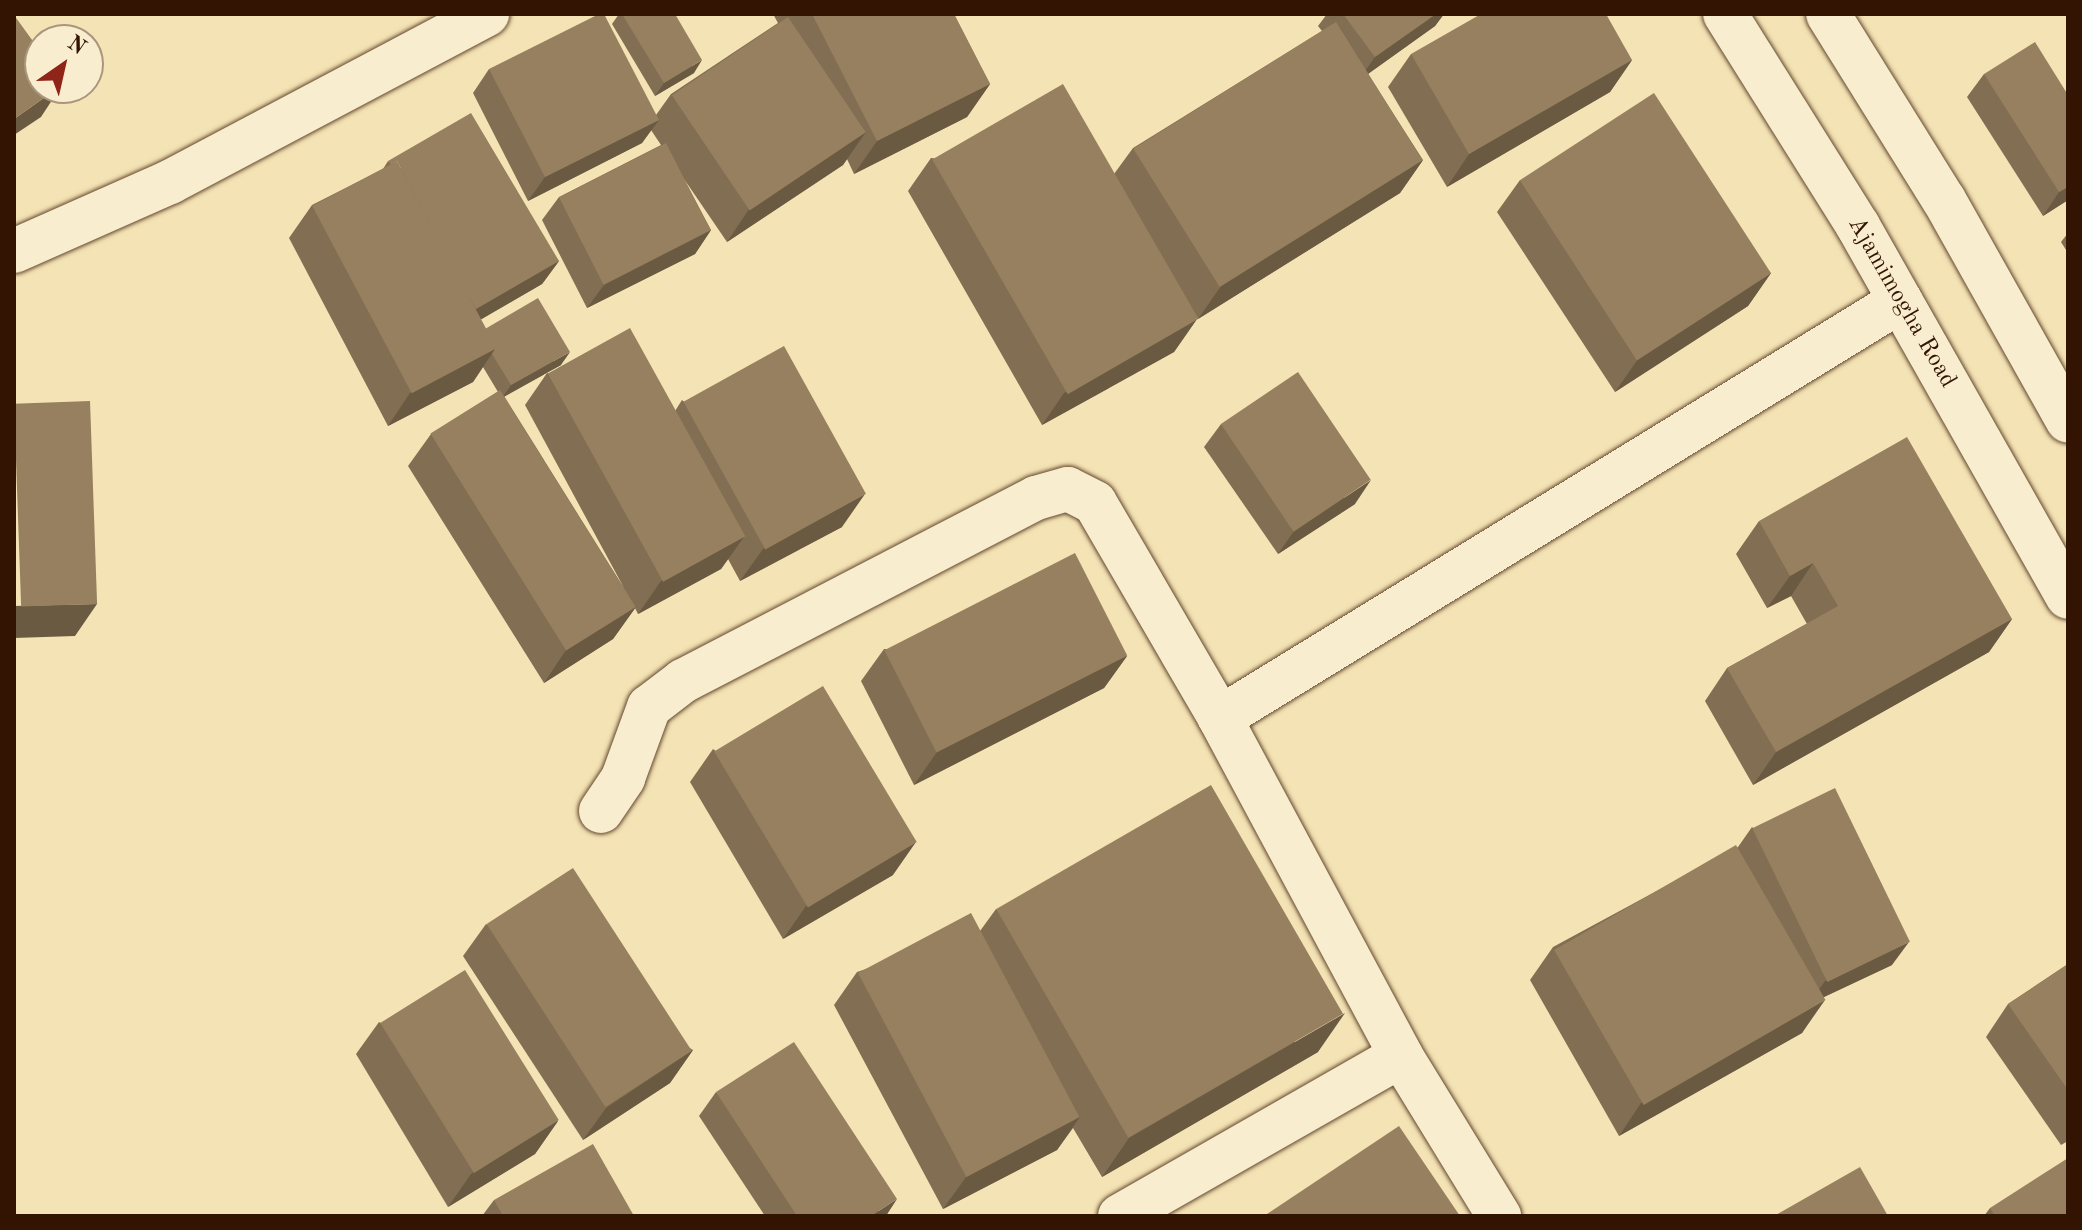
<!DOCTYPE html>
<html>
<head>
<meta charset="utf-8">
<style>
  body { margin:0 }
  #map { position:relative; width:2082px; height:1230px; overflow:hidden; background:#f4e3b4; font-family:"Old Standard TT",serif }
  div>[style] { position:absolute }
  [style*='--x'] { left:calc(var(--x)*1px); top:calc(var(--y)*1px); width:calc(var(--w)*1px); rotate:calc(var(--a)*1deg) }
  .roads { filter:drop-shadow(0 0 2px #63482f) drop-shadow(0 0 2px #63482f) }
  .street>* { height:44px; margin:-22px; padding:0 22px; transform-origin:22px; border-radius:22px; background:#f8edce }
  .secondary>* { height:44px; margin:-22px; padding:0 22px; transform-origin:22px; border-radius:22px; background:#f8edce }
  .wall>* { inset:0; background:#826e52 }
  .shaded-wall>* { inset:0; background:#6a5a42 }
  .building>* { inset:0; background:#97805f; transform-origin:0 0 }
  span { translate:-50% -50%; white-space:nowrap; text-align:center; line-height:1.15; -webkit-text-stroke:7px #f8edce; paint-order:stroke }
  .street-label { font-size:24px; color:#331403 }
  .frame { position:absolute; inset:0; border:16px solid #331403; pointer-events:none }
  .north { position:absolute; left:24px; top:24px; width:80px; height:80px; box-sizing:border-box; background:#f8edce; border:2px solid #a9967d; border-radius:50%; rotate:34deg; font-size:22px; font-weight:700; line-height:32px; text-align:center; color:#331403 }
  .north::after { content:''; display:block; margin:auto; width:28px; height:36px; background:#8f2418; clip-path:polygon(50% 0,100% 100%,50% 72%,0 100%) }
</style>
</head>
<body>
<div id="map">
  <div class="roads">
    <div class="street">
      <div style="--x:14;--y:251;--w:171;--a:-23.9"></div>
      <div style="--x:170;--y:182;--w:359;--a:-27.9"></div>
      <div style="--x:1220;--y:718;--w:798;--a:-31.52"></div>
      <div style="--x:601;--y:811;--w:40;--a:-56"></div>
      <div style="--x:623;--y:778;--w:76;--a:-69.9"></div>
      <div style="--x:649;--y:707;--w:43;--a:-37.4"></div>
      <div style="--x:683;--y:681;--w:398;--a:-27.4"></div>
      <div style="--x:1036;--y:498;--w:33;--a:-16"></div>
      <div style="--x:1068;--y:489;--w:30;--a:27"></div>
      <div style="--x:1095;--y:503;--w:249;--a:59.8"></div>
      <div style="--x:1220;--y:718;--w:383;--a:61.8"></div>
      <div style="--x:1401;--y:1056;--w:188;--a:58.5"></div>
      <div style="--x:1120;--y:1216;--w:323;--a:-29.7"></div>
    </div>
    <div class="secondary">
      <div style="--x:1725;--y:14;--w:250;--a:57.9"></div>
      <div style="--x:1858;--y:226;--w:426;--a:60.5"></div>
      <div style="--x:1828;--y:14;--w:219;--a:58.1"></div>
      <div style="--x:1944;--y:200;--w:253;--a:60.7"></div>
    </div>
  </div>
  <div class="wall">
    <div style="clip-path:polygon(619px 14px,675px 14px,694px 73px,655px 96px,612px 24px)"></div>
    <div style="clip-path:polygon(773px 14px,954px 14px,990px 84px,967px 117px,854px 174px,847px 159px,843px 165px,727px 242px,684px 179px,711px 230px,695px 254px,587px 308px,542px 220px,559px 197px,661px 145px,651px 130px,642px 143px,528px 201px,473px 93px,489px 69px,656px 115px,671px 94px,778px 23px)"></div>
    <div style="clip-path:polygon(1327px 14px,1444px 14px,1435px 26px,1368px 74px,1423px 160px,1400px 193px,1198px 319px,1187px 302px,1197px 319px,1174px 352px,1042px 425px,908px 191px,931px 158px,1114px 174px,1133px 148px,1322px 31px,1318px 26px)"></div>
    <div style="clip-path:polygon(1411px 54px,1632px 60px,1610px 92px,1447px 187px,1388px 87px)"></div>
    <div style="clip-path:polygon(1984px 74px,2068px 95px,2068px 200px,2043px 216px,1967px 97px)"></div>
    <div style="clip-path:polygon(388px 161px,559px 261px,542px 284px,480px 320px,485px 329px,561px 365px,504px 396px,624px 588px,525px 405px,547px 373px,675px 411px,682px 400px,842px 527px,740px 581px,728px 559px,721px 569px,638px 614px,635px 608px,613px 639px,544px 683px,408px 466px,431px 434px,498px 392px,483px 367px,473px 382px,388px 426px,289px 238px,312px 205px,383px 169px)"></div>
    <div style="clip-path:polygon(1520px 180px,1771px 273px,1748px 306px,1615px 392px,1497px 212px)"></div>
    <div style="clip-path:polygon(2068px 233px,2068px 253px,2061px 242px)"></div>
    <div style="clip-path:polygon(1221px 424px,1355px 504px,1278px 554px,1204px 447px)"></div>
    <div style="clip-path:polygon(1759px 521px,2012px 619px,1989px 652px,1753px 785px,1705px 701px,1727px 668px,1807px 624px,1791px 596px,1767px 608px,1736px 554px)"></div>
    <div style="clip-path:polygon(884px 649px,1127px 656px,1104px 688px,914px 785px,861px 681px)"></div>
    <div style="clip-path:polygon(713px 749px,893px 875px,783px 939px,690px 782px)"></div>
    <div style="clip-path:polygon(1752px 827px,1892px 965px,1824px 997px,1802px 1033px,1619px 1136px,1530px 980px,1553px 947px,1738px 847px)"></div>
    <div style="clip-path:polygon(996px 909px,1318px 1052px,1102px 1177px,1073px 1128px,1057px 1150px,943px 1209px,834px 1005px,857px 972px,980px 931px)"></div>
    <div style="clip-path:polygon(486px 924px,693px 1050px,670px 1083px,583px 1140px,463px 956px)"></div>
    <div style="clip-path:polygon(2068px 964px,2068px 1141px,2061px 1145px,1986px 1037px,2008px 1004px)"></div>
    <div style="clip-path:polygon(379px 1022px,558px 1121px,535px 1154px,448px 1207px,356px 1054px)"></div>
    <div style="clip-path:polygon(716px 1092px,886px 1216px,765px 1216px,699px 1116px)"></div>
    <div style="clip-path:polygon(494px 1200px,634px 1216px,482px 1216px)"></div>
    <div style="clip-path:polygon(1990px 1208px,2068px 1216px,1984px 1216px)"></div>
  </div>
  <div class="shaded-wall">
    <div style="clip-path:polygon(1436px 14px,1444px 14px,1435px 26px,1358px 81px,1375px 57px)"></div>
    <div style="clip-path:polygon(702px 60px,694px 73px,655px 96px,664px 83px)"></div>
    <div style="clip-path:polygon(1632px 60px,1610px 92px,1447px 187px,1469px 154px)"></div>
    <div style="clip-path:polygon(990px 84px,967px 117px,854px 174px,877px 141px)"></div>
    <div style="clip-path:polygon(58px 88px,60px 88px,41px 117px,14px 135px,14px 119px)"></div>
    <div style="clip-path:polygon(659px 120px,642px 143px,528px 201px,545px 177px)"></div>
    <div style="clip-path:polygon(866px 132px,843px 165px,727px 242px,749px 209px)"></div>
    <div style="clip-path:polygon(1423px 160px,1400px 193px,1198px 319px,1221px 286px)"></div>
    <div style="clip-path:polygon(2068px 187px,2068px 200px,2043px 216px,2059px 192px)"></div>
    <div style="clip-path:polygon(711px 230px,695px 254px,587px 308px,604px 285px)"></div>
    <div style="clip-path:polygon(559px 261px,542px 284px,459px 332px,476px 309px)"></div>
    <div style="clip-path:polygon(1771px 273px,1748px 306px,1615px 392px,1638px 359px)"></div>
    <div style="clip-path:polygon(1197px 319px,1174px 352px,1042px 425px,1064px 393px)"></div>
    <div style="clip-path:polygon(495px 349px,473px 382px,388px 426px,410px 393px)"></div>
    <div style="clip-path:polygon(570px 352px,561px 365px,502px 398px,511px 385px)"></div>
    <div style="clip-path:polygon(1371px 480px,1355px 504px,1278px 554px,1294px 531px)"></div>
    <div style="clip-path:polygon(865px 494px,842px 527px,740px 581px,763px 549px)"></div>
    <div style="clip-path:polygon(744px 537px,721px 569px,638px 614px,661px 581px)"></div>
    <div style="clip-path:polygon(1813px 563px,1791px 596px,1767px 608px,1790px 576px)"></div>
    <div style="clip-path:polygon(97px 604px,75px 636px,14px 638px,14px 606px)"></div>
    <div style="clip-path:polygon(636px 607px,613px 639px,544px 683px,566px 650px)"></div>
    <div style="clip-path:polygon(2012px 619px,1989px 652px,1753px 785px,1776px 752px)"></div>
    <div style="clip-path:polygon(1127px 656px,1104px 688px,914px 785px,937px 752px)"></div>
    <div style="clip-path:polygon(916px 842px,893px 875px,783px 939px,806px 906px)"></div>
    <div style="clip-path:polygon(1909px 942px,1892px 965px,1809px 1004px,1825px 981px)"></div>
    <div style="clip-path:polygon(1825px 1000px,1802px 1033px,1619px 1136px,1641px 1103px)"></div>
    <div style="clip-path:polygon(1345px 1013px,1318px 1052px,1102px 1177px,1129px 1138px)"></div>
    <div style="clip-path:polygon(693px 1050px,670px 1083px,583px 1140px,606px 1108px)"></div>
    <div style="clip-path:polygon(1080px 1117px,1057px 1150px,943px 1209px,966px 1177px)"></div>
    <div style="clip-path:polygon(558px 1121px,535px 1154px,448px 1207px,471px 1174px)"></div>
    <div style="clip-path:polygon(897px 1199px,886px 1216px,871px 1216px)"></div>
  </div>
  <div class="building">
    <div style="clip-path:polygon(599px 14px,604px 14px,659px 120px,545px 177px,489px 69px)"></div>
    <div style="clip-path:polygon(622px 14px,675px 14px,702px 60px,664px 83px)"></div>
    <div style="clip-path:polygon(812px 14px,954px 14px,990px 84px,877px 141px)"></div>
    <div style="clip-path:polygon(1343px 14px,1436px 14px,1375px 57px)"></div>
    <div style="clip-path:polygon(1481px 14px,1606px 14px,1632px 60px,1469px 154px,1411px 54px)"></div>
    <div style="clip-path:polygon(14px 15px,40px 51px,40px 88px,58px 88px,14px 119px)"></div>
    <div style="left:788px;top:17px;width:139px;height:140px;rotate:56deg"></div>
    <div style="left:1336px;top:22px;width:163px;height:239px;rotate:58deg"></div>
    <div style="clip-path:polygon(2035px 42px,2068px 95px,2068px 187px,2059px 192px,1984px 74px)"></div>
    <div style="left:1063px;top:84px;width:271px;height:151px;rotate:60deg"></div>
    <div style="left:1654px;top:93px;width:215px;height:160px;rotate:57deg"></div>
    <div style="clip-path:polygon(471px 113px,559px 261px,476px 309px,464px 288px,397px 161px,391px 165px,388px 161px)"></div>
    <div style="left:666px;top:143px;width:98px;height:120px;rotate:63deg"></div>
    <div style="left:397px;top:161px;width:212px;height:96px;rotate:62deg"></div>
    <div style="clip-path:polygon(538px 298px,570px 352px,511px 385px,492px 354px,495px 349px,485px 329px)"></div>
    <div style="left:630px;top:328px;width:238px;height:94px;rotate:61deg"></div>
    <div style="left:784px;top:346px;width:169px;height:115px;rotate:61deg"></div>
    <div style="left:1298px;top:372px;width:130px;height:93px;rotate:56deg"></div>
    <div style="left:500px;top:390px;width:256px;height:82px;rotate:58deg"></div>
    <div style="left:90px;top:401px;width:203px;height:76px;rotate:88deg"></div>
    <div style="clip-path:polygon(1907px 437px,2012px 619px,1776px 752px,1727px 668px,1838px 606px,1813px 563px,1790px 576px,1759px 521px)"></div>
    <div style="left:1075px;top:553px;width:115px;height:214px;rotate:63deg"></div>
    <div style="left:823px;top:686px;width:182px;height:127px;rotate:59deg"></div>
    <div style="left:1211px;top:785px;width:264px;height:248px;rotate:60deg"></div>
    <div style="left:1835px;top:788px;width:171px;height:92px;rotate:64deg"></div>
    <div style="left:1736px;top:845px;width:179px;height:210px;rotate:60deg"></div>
    <div style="left:573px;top:868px;width:218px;height:103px;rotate:57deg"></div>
    <div style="left:971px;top:913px;width:231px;height:128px;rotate:62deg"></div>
    <div style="clip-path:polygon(2068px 964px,2068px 1090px,2008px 1004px)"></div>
    <div style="left:465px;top:970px;width:177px;height:100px;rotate:58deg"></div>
    <div style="clip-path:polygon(794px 1042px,897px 1199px,871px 1216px,797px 1216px,716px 1092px)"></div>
    <div style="clip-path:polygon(1399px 1126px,1460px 1216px,1264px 1216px)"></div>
    <div style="clip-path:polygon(593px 1144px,634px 1216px,503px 1216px,494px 1200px)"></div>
    <div style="clip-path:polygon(2068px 1158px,2068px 1216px,1995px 1216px,1990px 1208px)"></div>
    <div style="clip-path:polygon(1860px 1167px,1888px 1216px,1774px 1216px)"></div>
  </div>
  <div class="street-label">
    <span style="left:1901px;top:303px;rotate:60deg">Ajamimogha Road</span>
  </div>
  <div class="frame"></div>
  <div class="north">N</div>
</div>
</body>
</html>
